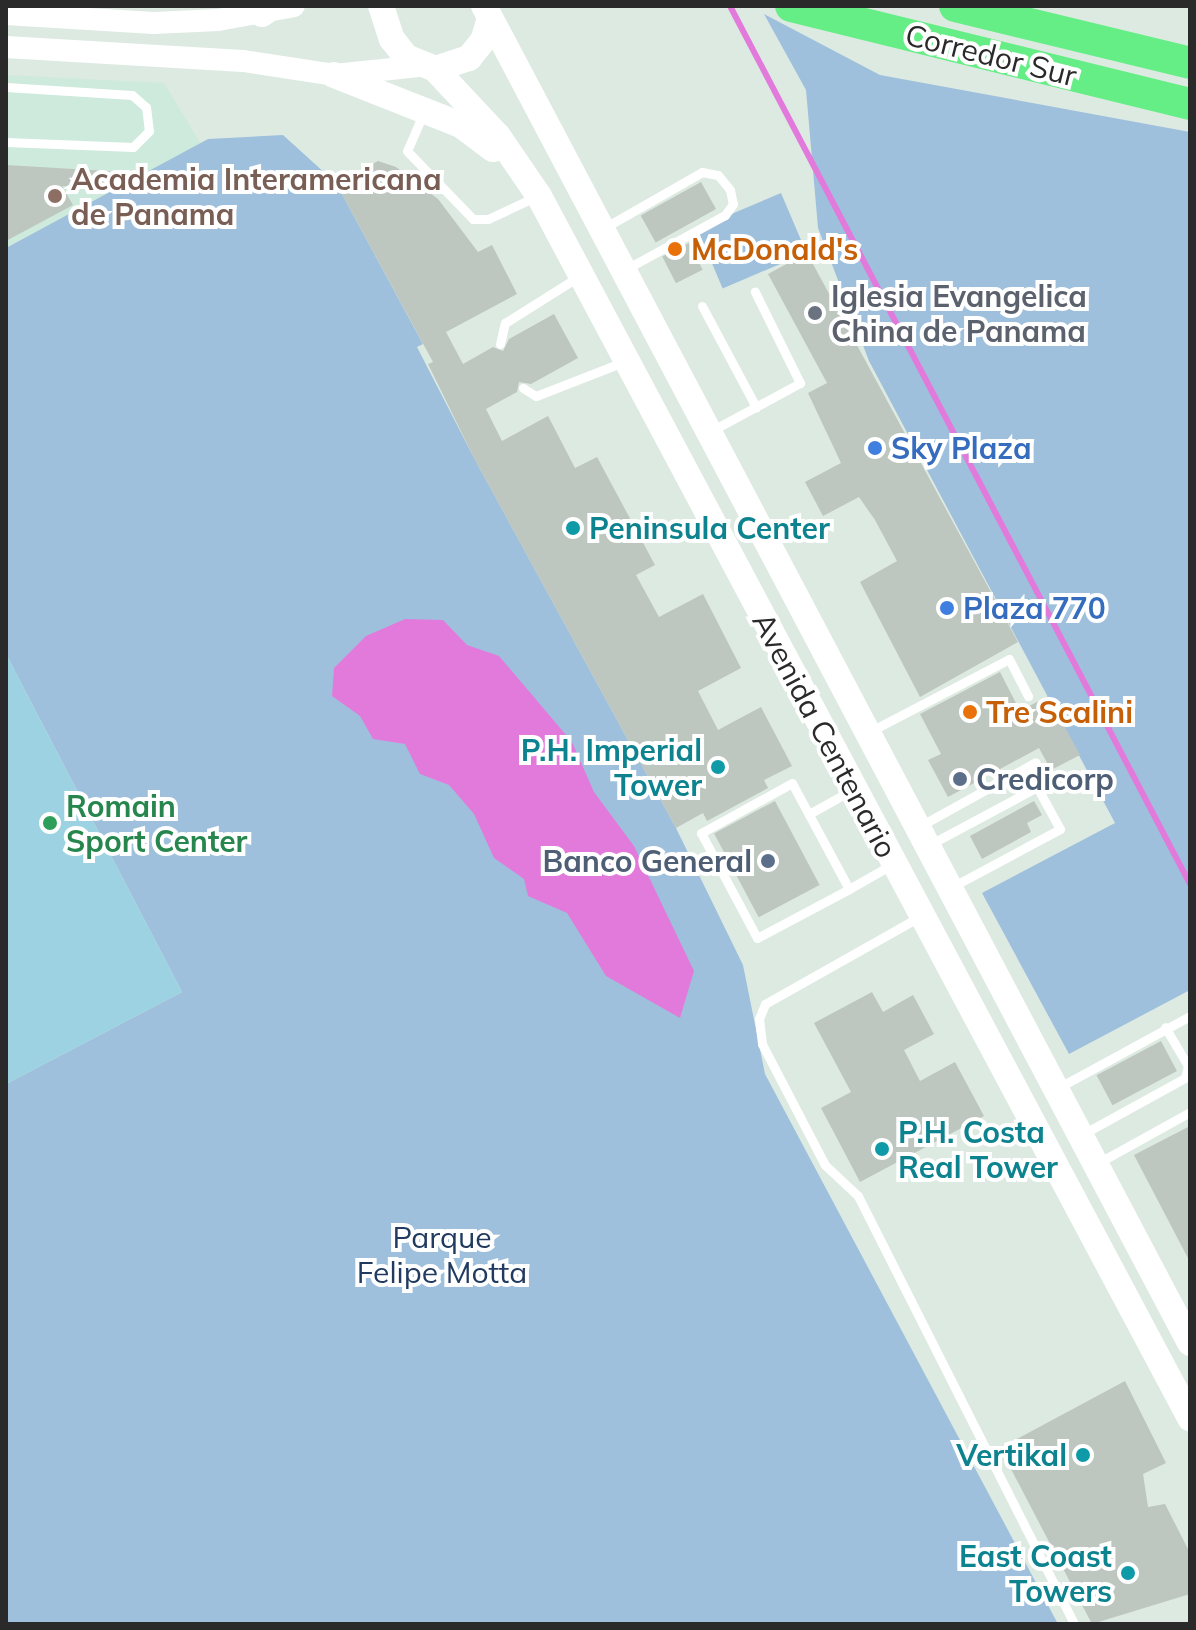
<!DOCTYPE html>
<html>
<head>
<meta charset="utf-8">
<style>
  body { margin:0 }
  #map { position:relative; width:1196px; height:1630px; overflow:hidden; background:#ddeae2; font-family:Mulish,sans-serif }
  div>[style] { position:absolute }
  [style*='--x'] { left:calc(var(--x)*1px); top:calc(var(--y)*1px); width:calc(var(--w)*1px); rotate:calc(var(--a)*1deg) }
  .education>* { inset:0; background:#ceeadc }
  .green>* { inset:0; background:#9fc0dc; transform-origin:0 0 }
  .pitch>* { inset:0; background:#9cd2e2 }
  .water>* { inset:0; background:#e27adb }
  .stream>* { height:6px; margin:-3px; padding:0 3px; transform-origin:3px; border-radius:3px; background:#e27adb }
  .building>* { inset:0; background:#bdc6bf; transform-origin:0 0 }
  .service>* { height:9px; margin:-4.5px; padding:0 4.5px; transform-origin:4.5px; border-radius:4.5px; background:#fff }
  .tertiary>* { height:22px; margin:-11px; padding:0 11px; transform-origin:11px; border-radius:11px; background:#fff }
  .secondary>* { height:26px; margin:-13px; padding:0 13px; transform-origin:13px; border-radius:13px; background:#fff }
  .motorway>* { height:32px; margin:-16px; padding:0 16px; transform-origin:16px; border-radius:16px; background:#65ee85 }
  .dots>* { width:22px; height:22px; translate:-50% -50%; box-sizing:border-box; border:4px solid #fff; border-radius:50% }
  span { translate:-50% -50%; white-space:nowrap; text-align:center; line-height:1.15; -webkit-text-stroke:8px #fff; paint-order:stroke }
  .street-label { font-size:30px; color:#2a2a2a }
  .education-label { font-size:30px; color:#785e54; font-weight:700 }
  .left { translate:0 -50%; text-align:left }
  .food-label { font-size:30px; color:#c56008; font-weight:700 }
  .worship-label { font-size:30px; color:#5b616d; font-weight:700 }
  .shop-label { font-size:30px; color:#366cbe; font-weight:700 }
  .culture-label { font-size:30px; color:#0d838f; font-weight:700 }
  .right { translate:-100% -50%; text-align:right }
  .service-label { font-size:30px; color:#4e5e75; font-weight:700 }
  .leisure-label { font-size:30px; color:#27864d; font-weight:700 }
  .park-label { font-size:30px; color:#213b60 }
  .frame { position:absolute; inset:0; border:8px solid #2a2a2a; pointer-events:none }
</style>
</head>
<body>
<div id="map">
  <div class="education">
    <div style="clip-path:polygon(6px 75px,164px 83px,201px 144px,6px 248px)"></div>
  </div>
  <div class="green">
    <div style="clip-path:polygon(764px 14px,880px 75px,1190px 132px,1190px 990px,1069px 1054px,982px 893px,1115px 823px,869px 361px,818px 228px,806px 90px)"></div>
    <div style="clip-path:polygon(283px 135px,336px 183px,423px 344px,417px 347px,473px 456px,676px 828px,743px 965px,765px 1074px,1058px 1624px,6px 1624px,6px 1084px,182px 992px,6px 654px,6px 248px,208px 139px)"></div>
    <div style="left:781px;top:193px;width:65px;height:91px;rotate:67deg"></div>
  </div>
  <div class="pitch">
    <div style="clip-path:polygon(6px 654px,182px 992px,6px 1084px)"></div>
  </div>
  <div class="water">
    <div style="clip-path:polygon(405px 619px,443px 620px,467px 645px,499px 656px,572px 742px,594px 792px,634px 846px,694px 971px,680px 1018px,606px 976px,567px 913px,528px 896px,524px 879px,494px 858px,474px 814px,449px 785px,420px 774px,405px 744px,373px 739px,360px 716px,332px 696px,334px 668px,366px 636px)"></div>
  </div>
  <div class="stream">
    <div style="--x:730;--y:6;--w:991;--a:62.35"></div>
  </div>
  <div class="building">
    <div style="clip-path:polygon(378px 161px,396px 167px,438px 199px,478px 252px,492px 245px,517px 294px,446px 332px,463px 364px,493px 347px,503px 351px,509px 339px,554px 314px,578px 358px,531px 384px,519px 382px,517px 392px,486px 409px,502px 441px,548px 416px,575px 468px,597px 457px,655px 565px,636px 575px,659px 617px,703px 594px,741px 668px,698px 691px,718px 730px,761px 707px,792px 766px,764px 780px,768px 788px,707px 821px,703px 813px,676px 828px,473px 456px,428px 364px,433px 362px,336px 183px)"></div>
    <div style="clip-path:polygon(6px 165px,124px 172px,123px 190px,62px 186px,73px 205px,6px 241px)"></div>
    <div style="left:701px;top:182px;width:31px;height:69px;rotate:61deg"></div>
    <div style="left:689px;top:243px;width:30px;height:30px;rotate:63deg"></div>
    <div style="clip-path:polygon(807px 253px,1018px 642px,920px 697px,860px 582px,897px 561px,875px 520px,859px 497px,823px 516px,805px 482px,841px 463px,808px 393px,827px 383px,768px 274px)"></div>
    <div style="clip-path:polygon(1000px 672px,1020px 711px,1048px 696px,1080px 755px,1051px 770px,1039px 748px,948px 797px,928px 760px,941px 754px,920px 714px)"></div>
    <div style="left:775px;top:801px;width:95px;height:69px;rotate:62deg"></div>
    <div style="clip-path:polygon(1034px 801px,1042px 815px,1027px 823px,1031px 832px,982px 859px,970px 836px)"></div>
    <div style="clip-path:polygon(872px 992px,883px 1012px,913px 995px,934px 1034px,904px 1050px,920px 1081px,955px 1062px,984px 1116px,860px 1182px,821px 1108px,851px 1092px,814px 1023px)"></div>
    <div style="left:1161px;top:1041px;width:34px;height:73px;rotate:62deg"></div>
    <div style="clip-path:polygon(1190px 1126px,1190px 1262px,1134px 1155px)"></div>
    <div style="clip-path:polygon(1125px 1381px,1166px 1463px,1143px 1474px,1148px 1507px,1165px 1504px,1190px 1553px,1190px 1594px,1092px 1624px,1000px 1448px)"></div>
  </div>
  <div class="service">
    <div style="--x:6;--y:87;--w:126;--a:3.6"></div>
    <div style="--x:132;--y:95;--w:18;--a:41"></div>
    <div style="--x:146;--y:107;--w:24;--a:83"></div>
    <div style="--x:149;--y:131;--w:23;--a:135"></div>
    <div style="--x:133;--y:147;--w:127;--a:-177.7"></div>
    <div style="--x:423;--y:114;--w:40;--a:113.4"></div>
    <div style="--x:407;--y:151;--w:95;--a:45.9"></div>
    <div style="--x:473;--y:219;--w:15;--a:0"></div>
    <div style="--x:488;--y:219;--w:54;--a:-25.1"></div>
    <div style="--x:604;--y:228;--w:113;--a:-29.7"></div>
    <div style="--x:702;--y:172;--w:16;--a:11"></div>
    <div style="--x:718;--y:175;--w:19;--a:51"></div>
    <div style="--x:730;--y:190;--w:14;--a:78"></div>
    <div style="--x:733;--y:204;--w:14;--a:126"></div>
    <div style="--x:725;--y:215;--w:113;--a:151.4"></div>
    <div style="--x:702;--y:306;--w:115;--a:61.9"></div>
    <div style="--x:500;--y:344;--w:22;--a:-77"></div>
    <div style="--x:505;--y:323;--w:86;--a:-32.2"></div>
    <div style="--x:523;--y:388;--w:15;--a:32"></div>
    <div style="--x:536;--y:396;--w:93;--a:-21.3"></div>
    <div style="--x:713;--y:430;--w:99;--a:-28.4"></div>
    <div style="--x:800;--y:383;--w:102;--a:-116.3"></div>
    <div style="--x:869;--y:732;--w:158;--a:-27.5"></div>
    <div style="--x:1009;--y:659;--w:42;--a:62.8"></div>
    <div style="--x:809;--y:814;--w:49;--a:-29.2"></div>
    <div style="--x:920;--y:826;--w:132;--a:-28.9"></div>
    <div style="--x:929;--y:845;--w:123;--a:-28.2"></div>
    <div style="--x:1037;--y:787;--w:48;--a:61.3"></div>
    <div style="--x:1060;--y:829;--w:123;--a:151.8"></div>
    <div style="--x:849;--y:889;--w:120;--a:-118.3"></div>
    <div style="--x:792;--y:783;--w:104;--a:151.2"></div>
    <div style="--x:701;--y:833;--w:119;--a:61.9"></div>
    <div style="--x:757;--y:938;--w:104;--a:-28"></div>
    <div style="--x:849;--y:889;--w:48;--a:-29.7"></div>
    <div style="--x:921;--y:916;--w:179;--a:150.6"></div>
    <div style="--x:765;--y:1004;--w:16;--a:112"></div>
    <div style="--x:759;--y:1019;--w:25;--a:83"></div>
    <div style="--x:762;--y:1044;--w:136;--a:62.5"></div>
    <div style="--x:825;--y:1165;--w:45;--a:43.2"></div>
    <div style="--x:858;--y:1196;--w:479;--a:63.2"></div>
    <div style="--x:1056;--y:1089;--w:153;--a:-28.6"></div>
    <div style="--x:1083;--y:1134;--w:116;--a:-28.8"></div>
    <div style="--x:1185;--y:1078;--w:12;--a:-76"></div>
    <div style="--x:1188;--y:1066;--w:45;--a:-120.5"></div>
    <div style="--x:1098;--y:1163;--w:105;--a:-29"></div>
  </div>
  <div class="tertiary">
    <div style="--x:6;--y:14;--w:148;--a:3.5"></div>
    <div style="--x:154;--y:23;--w:64;--a:-2.7"></div>
    <div style="--x:218;--y:20;--w:77;--a:-10.4"></div>
    <div style="--x:6;--y:47;--w:237;--a:3.4"></div>
    <div style="--x:243;--y:61;--w:92;--a:8.7"></div>
    <div style="--x:334;--y:75;--w:85;--a:-6"></div>
  </div>
  <div class="secondary">
    <div style="--x:381;--y:6;--w:35;--a:72"></div>
    <div style="--x:392;--y:39;--w:23;--a:52"></div>
    <div style="--x:406;--y:57;--w:31;--a:22"></div>
    <div style="--x:435;--y:69;--w:36;--a:-18"></div>
    <div style="--x:469;--y:58;--w:22;--a:-51"></div>
    <div style="--x:483;--y:41;--w:21;--a:-73"></div>
    <div style="--x:484;--y:6;--w:1512;--a:62.16"></div>
    <div style="--x:262;--y:14;--w:14;--a:-36"></div>
    <div style="--x:435;--y:69;--w:92;--a:46.8"></div>
    <div style="--x:498;--y:136;--w:73;--a:55.7"></div>
    <div style="--x:539;--y:196;--w:1385;--a:61.95"></div>
    <div style="--x:334;--y:75;--w:136;--a:21.5"></div>
    <div style="--x:461;--y:125;--w:40;--a:37"></div>
  </div>
  <div class="motorway">
    <div style="--x:791;--y:6;--w:411;--a:13.8"></div>
    <div style="--x:955;--y:6;--w:242;--a:13.6"></div>
  </div>
  <div class="dots">
    <div style="left:55px;top:196px;background:#8d6e63"></div>
    <div style="left:675px;top:249px;background:#e8710a"></div>
    <div style="left:815px;top:313px;background:#6b7280"></div>
    <div style="left:875px;top:448px;background:#3f7fe0"></div>
    <div style="left:573px;top:528px;background:#0f9aa8"></div>
    <div style="left:947px;top:608px;background:#3f7fe0"></div>
    <div style="left:970px;top:712px;background:#e8710a"></div>
    <div style="left:718px;top:767px;background:#0f9aa8"></div>
    <div style="left:960px;top:779px;background:#5c6f8a"></div>
    <div style="left:50px;top:823px;background:#2e9e5b"></div>
    <div style="left:768px;top:861px;background:#5c6f8a"></div>
    <div style="left:882px;top:1149px;background:#0f9aa8"></div>
    <div style="left:1083px;top:1455px;background:#0f9aa8"></div>
    <div style="left:1128px;top:1573px;background:#0f9aa8"></div>
  </div>
  <div class="street-label">
    <span style="left:991px;top:55px;rotate:14deg">Corredor Sur</span>
    <span style="left:825px;top:735px;rotate:62deg">Avenida Centenario</span>
  </div>
  <div class="education-label">
    <span class="left" style="left:71px;top:196px">Academia Interamericana<br>de Panama</span>
  </div>
  <div class="food-label">
    <span class="left" style="left:691px;top:249px">McDonald's</span>
    <span class="left" style="left:986px;top:712px">Tre Scalini</span>
  </div>
  <div class="worship-label">
    <span class="left" style="left:831px;top:313px">Iglesia Evangelica<br>China de Panama</span>
  </div>
  <div class="shop-label">
    <span class="left" style="left:891px;top:448px">Sky Plaza</span>
    <span class="left" style="left:963px;top:608px">Plaza 770</span>
  </div>
  <div class="culture-label">
    <span class="left" style="left:589px;top:528px">Peninsula Center</span>
    <span class="right" style="left:702px;top:767px">P.H. Imperial<br>Tower</span>
    <span class="left" style="left:898px;top:1149px">P.H. Costa<br>Real Tower</span>
    <span class="right" style="left:1067px;top:1455px">Vertikal</span>
    <span class="right" style="left:1112px;top:1573px">East Coast<br>Towers</span>
  </div>
  <div class="service-label">
    <span class="left" style="left:976px;top:779px">Credicorp</span>
    <span class="right" style="left:752px;top:861px">Banco General</span>
  </div>
  <div class="leisure-label">
    <span class="left" style="left:66px;top:823px">Romain<br>Sport Center</span>
  </div>
  <div class="park-label">
    <span style="left:442px;top:1254px">Parque<br>Felipe Motta</span>
  </div>
  <div class="frame"></div>
</div>
</body>
</html>
